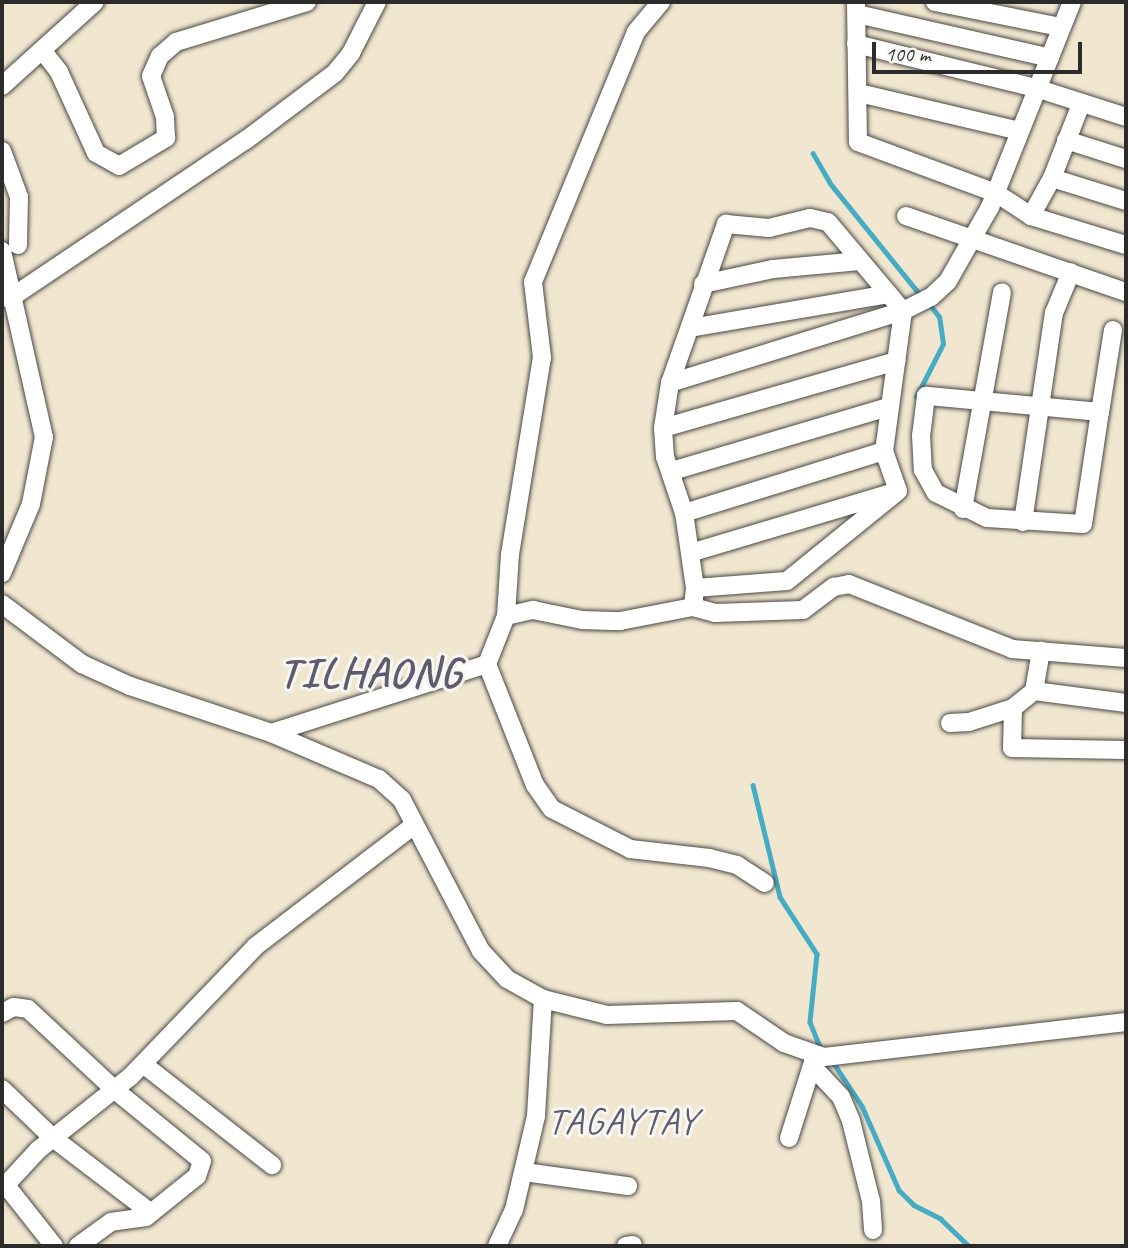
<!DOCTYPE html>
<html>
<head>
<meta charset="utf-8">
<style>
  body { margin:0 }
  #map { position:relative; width:1128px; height:1248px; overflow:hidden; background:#f1e7d0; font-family:Caveat,sans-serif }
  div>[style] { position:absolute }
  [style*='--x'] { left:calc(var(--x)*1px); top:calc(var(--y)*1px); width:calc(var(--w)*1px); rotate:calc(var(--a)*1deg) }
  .stream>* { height:4.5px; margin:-2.25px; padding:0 2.25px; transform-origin:2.25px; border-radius:2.25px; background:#45acc4 }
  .roads { filter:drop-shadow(0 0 2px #494744) drop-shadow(0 0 2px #494744) }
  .street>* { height:18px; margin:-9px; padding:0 9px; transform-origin:9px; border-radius:9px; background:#fff }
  span { translate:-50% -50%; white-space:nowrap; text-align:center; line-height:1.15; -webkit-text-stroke:6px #f6f6f2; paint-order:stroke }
  .neighbourhood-label { font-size:37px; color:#605b6c; letter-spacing:2px }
  .district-label { font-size:42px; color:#605b6c; font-weight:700; letter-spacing:2px }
  .frame { position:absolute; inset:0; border:4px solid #2b2b2b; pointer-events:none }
  .scale { position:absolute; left:872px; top:42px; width:210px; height:32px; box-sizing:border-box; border:4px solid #2b2b2b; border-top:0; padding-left:9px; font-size:21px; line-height:24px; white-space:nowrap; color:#2b2b2b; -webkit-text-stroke:5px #f6f6f2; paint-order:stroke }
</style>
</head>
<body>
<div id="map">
  <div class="stream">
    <div style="--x:813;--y:153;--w:34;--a:60"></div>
    <div style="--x:830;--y:183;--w:146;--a:51.1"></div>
    <div style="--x:916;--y:397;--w:59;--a:-63"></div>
    <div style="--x:943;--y:344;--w:27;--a:-98"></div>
    <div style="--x:939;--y:317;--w:18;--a:-128"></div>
    <div style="--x:753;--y:785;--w:115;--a:76.4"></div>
    <div style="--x:780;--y:897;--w:68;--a:57"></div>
    <div style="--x:817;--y:954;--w:68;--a:95.9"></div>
    <div style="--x:810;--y:1022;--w:27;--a:68"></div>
    <div style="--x:833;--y:1062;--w:53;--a:56.6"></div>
    <div style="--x:862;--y:1106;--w:92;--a:66.2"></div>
    <div style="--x:899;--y:1190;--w:21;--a:45"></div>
    <div style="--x:914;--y:1205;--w:30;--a:27"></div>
    <div style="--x:941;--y:1219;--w:39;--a:44"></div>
  </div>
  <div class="roads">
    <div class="street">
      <div style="--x:661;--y:2;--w:39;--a:130"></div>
      <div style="--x:636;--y:32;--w:270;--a:112.4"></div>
      <div style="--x:533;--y:282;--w:76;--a:83.2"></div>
      <div style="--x:542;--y:357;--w:200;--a:99.2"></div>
      <div style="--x:510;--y:554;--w:62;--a:93.7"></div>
      <div style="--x:506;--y:616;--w:52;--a:111.6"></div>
      <div style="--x:487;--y:664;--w:130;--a:68.4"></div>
      <div style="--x:535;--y:785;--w:29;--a:55"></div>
      <div style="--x:552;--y:809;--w:88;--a:27.1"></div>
      <div style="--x:630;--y:849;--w:80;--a:6.5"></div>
      <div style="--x:709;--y:858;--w:29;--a:14"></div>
      <div style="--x:737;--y:865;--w:33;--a:33"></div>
      <div style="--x:856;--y:2;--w:140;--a:89.2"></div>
      <div style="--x:858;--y:142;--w:147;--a:20.3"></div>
      <div style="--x:996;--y:193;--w:42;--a:33.3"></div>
      <div style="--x:1031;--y:216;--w:99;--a:17"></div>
      <div style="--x:935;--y:2;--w:127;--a:11.3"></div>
      <div style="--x:857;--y:14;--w:198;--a:12.8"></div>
      <div style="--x:856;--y:44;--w:188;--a:13.8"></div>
      <div style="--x:1039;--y:89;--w:91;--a:17.8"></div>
      <div style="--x:42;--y:50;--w:28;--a:52"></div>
      <div style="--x:59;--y:72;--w:89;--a:65.4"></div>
      <div style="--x:96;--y:153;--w:26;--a:29"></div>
      <div style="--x:119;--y:166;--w:55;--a:-30.8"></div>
      <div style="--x:166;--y:138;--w:21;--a:-93"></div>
      <div style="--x:165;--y:117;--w:43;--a:-108.9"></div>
      <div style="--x:151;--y:76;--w:22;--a:-66"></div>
      <div style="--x:160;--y:56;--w:21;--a:-41"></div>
      <div style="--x:176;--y:42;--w:137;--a:-17"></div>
      <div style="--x:2;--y:86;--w:125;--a:-42.1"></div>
      <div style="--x:859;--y:93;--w:165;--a:13.3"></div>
      <div style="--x:1066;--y:140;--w:63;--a:17.6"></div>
      <div style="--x:2;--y:151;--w:49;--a:69.7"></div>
      <div style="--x:19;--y:197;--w:48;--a:91.2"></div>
      <div style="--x:1052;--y:178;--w:77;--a:17.3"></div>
      <div style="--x:906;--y:216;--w:233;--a:19.1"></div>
      <div style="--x:1031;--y:216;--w:43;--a:-61.1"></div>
      <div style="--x:1052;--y:178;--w:79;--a:-68.6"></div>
      <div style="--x:2;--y:251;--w:191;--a:77.3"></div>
      <div style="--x:44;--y:437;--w:68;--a:101"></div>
      <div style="--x:31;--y:504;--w:75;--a:112.8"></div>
      <div style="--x:703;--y:284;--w:72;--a:-12.1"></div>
      <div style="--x:773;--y:269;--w:87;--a:-5.3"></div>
      <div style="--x:9;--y:299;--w:285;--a:-33.9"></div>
      <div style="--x:246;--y:140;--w:111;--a:-37"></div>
      <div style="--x:335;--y:73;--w:26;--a:-51"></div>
      <div style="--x:351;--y:53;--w:57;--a:-63"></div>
      <div style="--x:690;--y:328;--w:201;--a:-9.7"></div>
      <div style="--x:670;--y:383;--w:244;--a:-17.2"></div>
      <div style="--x:903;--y:311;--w:31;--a:-27"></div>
      <div style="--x:931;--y:297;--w:23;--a:-43"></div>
      <div style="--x:948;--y:281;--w:85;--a:-60.4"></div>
      <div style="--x:990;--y:207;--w:221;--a:-68.2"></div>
      <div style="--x:1100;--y:412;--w:175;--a:-174.7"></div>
      <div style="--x:926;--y:396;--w:39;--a:97"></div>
      <div style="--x:921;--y:435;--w:35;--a:87"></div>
      <div style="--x:923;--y:470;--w:26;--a:61"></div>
      <div style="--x:936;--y:493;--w:57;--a:26.1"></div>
      <div style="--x:987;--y:518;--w:96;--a:3.6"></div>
      <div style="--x:1083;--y:524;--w:113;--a:-81.4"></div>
      <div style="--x:1100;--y:412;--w:83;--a:-81"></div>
      <div style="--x:663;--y:428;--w:243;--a:-16"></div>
      <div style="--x:672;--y:471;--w:225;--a:-16.5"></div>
      <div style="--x:963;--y:509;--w:220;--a:-79.8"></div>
      <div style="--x:684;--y:513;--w:209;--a:-17.2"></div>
      <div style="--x:1023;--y:522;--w:211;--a:-81.6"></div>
      <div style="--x:1054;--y:313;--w:44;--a:-67.5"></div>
      <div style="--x:690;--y:553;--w:207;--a:-16.6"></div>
      <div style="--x:695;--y:588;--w:92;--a:-4.4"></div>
      <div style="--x:787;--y:581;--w:143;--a:-39"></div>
      <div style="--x:2;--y:604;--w:100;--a:36.9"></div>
      <div style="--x:82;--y:664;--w:53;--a:24.6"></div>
      <div style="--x:130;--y:686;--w:149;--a:18.4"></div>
      <div style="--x:271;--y:733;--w:117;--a:23.1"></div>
      <div style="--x:379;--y:779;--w:31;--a:42"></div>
      <div style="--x:402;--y:800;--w:170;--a:62.4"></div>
      <div style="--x:481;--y:951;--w:38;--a:47"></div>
      <div style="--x:507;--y:979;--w:41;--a:29.1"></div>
      <div style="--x:543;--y:999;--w:66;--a:14"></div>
      <div style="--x:607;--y:1015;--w:130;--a:-1.8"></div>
      <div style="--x:737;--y:1011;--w:57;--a:34.2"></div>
      <div style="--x:784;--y:1043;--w:42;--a:19.3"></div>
      <div style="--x:824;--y:1057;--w:304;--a:-6.6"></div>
      <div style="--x:693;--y:607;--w:19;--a:-84"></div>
      <div style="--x:695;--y:588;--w:76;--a:-98.3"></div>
      <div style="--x:684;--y:513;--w:59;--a:-108.7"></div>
      <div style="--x:665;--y:457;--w:29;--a:-94"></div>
      <div style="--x:663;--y:428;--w:46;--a:-81.2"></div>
      <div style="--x:670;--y:383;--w:169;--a:-70.6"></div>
      <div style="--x:726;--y:224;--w:43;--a:5.3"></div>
      <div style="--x:769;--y:228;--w:42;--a:-13.7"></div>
      <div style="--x:810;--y:218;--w:18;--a:13"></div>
      <div style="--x:828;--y:222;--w:116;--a:49.9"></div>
      <div style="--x:903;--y:311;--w:141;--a:97.7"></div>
      <div style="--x:884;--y:451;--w:42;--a:70.7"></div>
      <div style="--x:506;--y:616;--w:28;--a:-13"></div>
      <div style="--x:533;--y:610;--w:50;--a:11.5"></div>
      <div style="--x:582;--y:620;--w:38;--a:2"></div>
      <div style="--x:620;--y:621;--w:74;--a:-10.9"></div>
      <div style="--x:693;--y:607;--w:23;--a:15"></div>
      <div style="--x:715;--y:613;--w:88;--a:-2"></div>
      <div style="--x:803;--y:610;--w:39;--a:-37"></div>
      <div style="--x:834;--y:587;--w:15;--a:-11"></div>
      <div style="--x:849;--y:584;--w:175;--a:21.7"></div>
      <div style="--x:1012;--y:649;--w:114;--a:4.5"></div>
      <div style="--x:1034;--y:691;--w:93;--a:7.4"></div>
      <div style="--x:1013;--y:708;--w:40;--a:91.4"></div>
      <div style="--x:1012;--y:748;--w:114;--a:1"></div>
      <div style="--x:950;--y:723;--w:19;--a:-3"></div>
      <div style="--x:969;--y:722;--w:46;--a:-17.7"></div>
      <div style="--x:1013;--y:708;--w:27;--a:-39"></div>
      <div style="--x:1034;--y:691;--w:41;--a:-80.1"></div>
      <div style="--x:271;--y:733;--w:227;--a:-17.7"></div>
      <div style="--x:2;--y:1013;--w:13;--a:-27"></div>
      <div style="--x:14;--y:1007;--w:14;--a:8"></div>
      <div style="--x:28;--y:1009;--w:119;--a:43"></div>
      <div style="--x:115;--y:1090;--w:112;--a:39.2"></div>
      <div style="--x:202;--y:1161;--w:16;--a:108"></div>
      <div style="--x:197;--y:1176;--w:65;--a:141.2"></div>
      <div style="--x:146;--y:1217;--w:35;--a:172"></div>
      <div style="--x:111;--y:1222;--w:41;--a:144"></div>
      <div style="--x:143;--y:1064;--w:164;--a:38.1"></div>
      <div style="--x:812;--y:1066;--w:42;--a:46.9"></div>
      <div style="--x:841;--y:1097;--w:26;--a:67"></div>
      <div style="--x:851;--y:1121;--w:82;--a:76"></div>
      <div style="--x:871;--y:1201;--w:29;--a:86"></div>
      <div style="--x:2;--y:1089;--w:71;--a:43.9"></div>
      <div style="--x:53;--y:1138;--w:123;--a:37.4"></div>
      <div style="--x:789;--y:1138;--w:86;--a:-72.4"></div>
      <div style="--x:524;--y:1172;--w:105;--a:7.7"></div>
      <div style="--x:5;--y:1184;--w:79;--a:51.7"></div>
      <div style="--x:2;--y:1189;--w:53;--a:-47.3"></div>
      <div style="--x:38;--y:1150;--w:119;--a:-38.5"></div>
      <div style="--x:131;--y:1076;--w:180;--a:-46.1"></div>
      <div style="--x:256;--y:946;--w:199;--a:-37.4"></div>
      <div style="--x:497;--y:1246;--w:40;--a:-65"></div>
      <div style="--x:514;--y:1210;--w:97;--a:-76.8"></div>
      <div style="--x:536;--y:1116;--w:117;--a:-86.6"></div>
      <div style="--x:626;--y:1246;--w:7;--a:-8"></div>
    </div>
  </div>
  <div class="neighbourhood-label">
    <span style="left:623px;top:1121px">TAGAYTAY</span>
  </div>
  <div class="district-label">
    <span style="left:371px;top:673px">TILHAONG</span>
  </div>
  <div class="frame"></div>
  <div class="scale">100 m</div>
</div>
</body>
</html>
